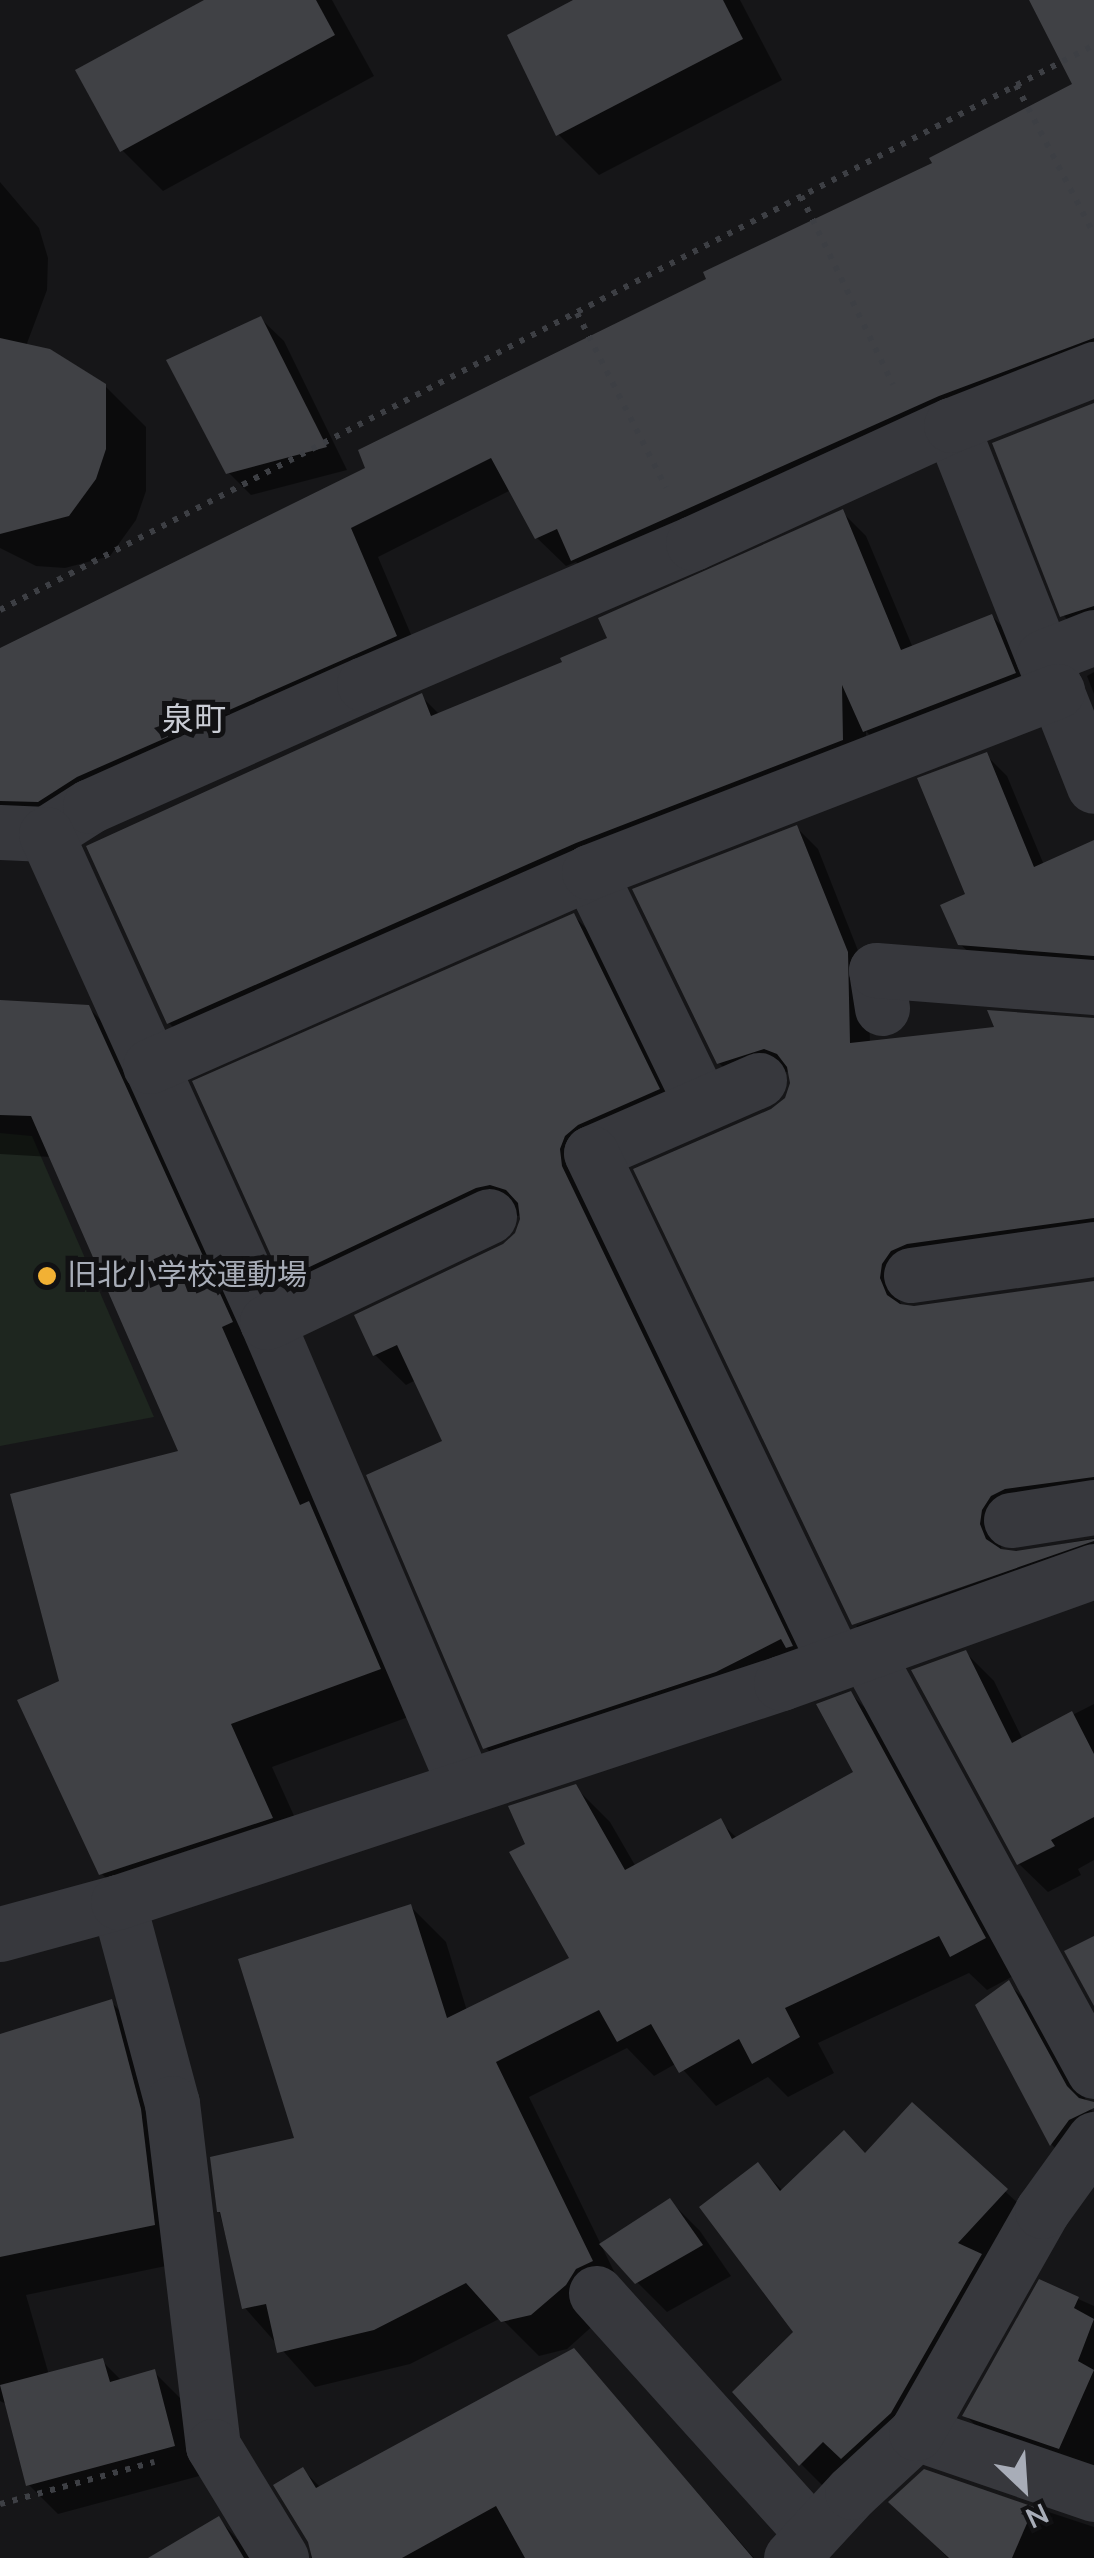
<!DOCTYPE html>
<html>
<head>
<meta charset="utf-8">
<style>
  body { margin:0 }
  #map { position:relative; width:1094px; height:2558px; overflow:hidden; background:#161618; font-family:"Nunito Sans","Noto Sans JP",sans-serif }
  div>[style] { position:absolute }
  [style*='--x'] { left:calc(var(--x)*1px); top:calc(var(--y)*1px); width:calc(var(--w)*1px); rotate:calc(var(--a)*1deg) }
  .green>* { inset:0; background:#1e261f }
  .shadow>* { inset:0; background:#0007 }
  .building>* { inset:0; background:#404145 }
  .path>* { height:6px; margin-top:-3px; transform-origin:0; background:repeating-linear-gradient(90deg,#3d3f44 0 5px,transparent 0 13px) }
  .minor>* { height:55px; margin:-27.5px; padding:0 27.5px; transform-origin:27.5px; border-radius:27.5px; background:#37383d }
  .dots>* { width:28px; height:28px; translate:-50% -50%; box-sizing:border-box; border:5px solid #111113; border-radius:50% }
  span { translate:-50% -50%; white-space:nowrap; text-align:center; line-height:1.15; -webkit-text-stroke:10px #111113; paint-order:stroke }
  .poi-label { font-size:30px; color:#a8adb8 }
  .left { translate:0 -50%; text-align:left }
  .neighbourhood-label { font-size:32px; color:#c9ccd4 }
  .north { position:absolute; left:974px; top:2438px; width:100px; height:100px; -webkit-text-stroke:8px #111113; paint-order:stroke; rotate:155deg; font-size:28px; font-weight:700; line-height:40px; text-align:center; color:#a8adb8 }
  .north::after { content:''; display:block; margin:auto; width:35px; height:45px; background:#a8adb8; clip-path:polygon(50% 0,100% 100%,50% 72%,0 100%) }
</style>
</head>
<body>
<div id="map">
  <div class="green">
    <div style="clip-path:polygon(0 1133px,32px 1136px,154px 1417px,0 1446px)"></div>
  </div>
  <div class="shadow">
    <div style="clip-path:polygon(209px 0,332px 0,374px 76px,163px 191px,122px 150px)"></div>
    <div style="clip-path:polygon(579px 0,740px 0,782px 80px,599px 175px,558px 134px)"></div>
    <div style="clip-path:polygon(1032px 0,1094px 0,1094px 356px,602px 588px,576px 562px,566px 566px,537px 538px,511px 490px,378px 557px,424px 665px,0 847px,0 650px,368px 469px,1075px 85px)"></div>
    <div style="clip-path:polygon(0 182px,39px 228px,48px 258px,47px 290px,26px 346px,105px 386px,146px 427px,146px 491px,136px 520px,110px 556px,65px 568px,36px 566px,0 548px)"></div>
    <div style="clip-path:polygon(261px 319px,284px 341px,347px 470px,251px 495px,228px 472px)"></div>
    <div style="clip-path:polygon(1094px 405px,1094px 634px,1084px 637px,1063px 615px)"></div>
    <div style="clip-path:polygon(842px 512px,866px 536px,913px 648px,992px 616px,1016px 641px,1038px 698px,889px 755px,866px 731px,866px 764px,193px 1047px,169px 1023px,421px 696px,440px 715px,565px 663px)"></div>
    <div style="clip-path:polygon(1094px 672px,1094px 694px,1087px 676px)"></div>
    <div style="clip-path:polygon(986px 755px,1007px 776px,1044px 865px,1094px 843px,1094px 977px,982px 965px,960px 944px)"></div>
    <div style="clip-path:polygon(797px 828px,818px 849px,868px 976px,870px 1043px,1094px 1020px,1094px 1241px,902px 1286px,900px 1302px,902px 1307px,914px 1308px,1094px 1283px,1094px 1500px,1002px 1532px,1001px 1549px,1016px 1553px,1094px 1538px,1094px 1566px,875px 1644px,856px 1626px,1019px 1567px,1015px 1563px,853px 1621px,773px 1111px,787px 1099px,793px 1083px,790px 1071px,740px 1084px,719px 1063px)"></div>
    <div style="clip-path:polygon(574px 916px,604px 946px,688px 1120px,609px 1155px,821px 1676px,516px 1778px,485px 1747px,445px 1442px,416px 1380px,406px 1385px,375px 1355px,517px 1234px,522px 1215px,507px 1218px,315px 1309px,284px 1279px)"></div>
    <div style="clip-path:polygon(0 1003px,88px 1007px,131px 1051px,422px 1712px,272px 1767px,314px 1860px,144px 1916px,101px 1873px,62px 1683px,181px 1453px,51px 1157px,0 1154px)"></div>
    <div style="clip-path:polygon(966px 1653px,994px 1681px,1023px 1740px,1094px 1704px,1094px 1860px,1078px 1869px,1081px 1875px,1048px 1892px,1019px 1864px)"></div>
    <div style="clip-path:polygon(851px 1694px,886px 1729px,1019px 1973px,987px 1990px,969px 1973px,818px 2043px,834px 2073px,788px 2097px,768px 2077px,716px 2106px,677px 2063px,654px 2076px,627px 2048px,529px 2097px,626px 2296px,567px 2349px,539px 2356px,501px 2318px,410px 2364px,315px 2387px,245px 2308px,219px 2211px,298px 2140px,411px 1907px,446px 1942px,467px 2011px,572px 1959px,528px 1845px,575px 1787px,610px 1822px,636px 1867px,720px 1822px,738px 1839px,857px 1773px)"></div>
    <div style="clip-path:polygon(1008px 1983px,1038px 2013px,1094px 2115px,1081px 2174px,1052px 2145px,978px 2006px)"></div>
    <div style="clip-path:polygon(111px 2002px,147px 2038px,190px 2261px,26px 2295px,49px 2375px,102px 2361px,122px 2381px,154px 2372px,184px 2402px,203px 2475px,58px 2514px,28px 2484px,6px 2404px,0 2401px,0 2037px)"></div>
    <div style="clip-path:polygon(912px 2105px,1035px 2219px,1009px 2284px,829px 2492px,801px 2464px,797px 2332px,757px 2165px,783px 2191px,866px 2156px)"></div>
    <div style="clip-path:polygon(670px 2201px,700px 2231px,731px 2276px,667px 2312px,637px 2282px)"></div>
    <div style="clip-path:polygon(1040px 2282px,1094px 2306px,1094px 2479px,994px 2444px,965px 2415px)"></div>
    <div style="clip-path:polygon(574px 2351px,754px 2558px,311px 2558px,303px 2470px,321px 2488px)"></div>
    <div style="clip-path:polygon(924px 2471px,1094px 2527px,1094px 2558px,948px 2558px,891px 2502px)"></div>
    <div style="clip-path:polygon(219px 2519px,254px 2558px,159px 2558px)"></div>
  </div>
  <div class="building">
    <div style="clip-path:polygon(204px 0,316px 0,335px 35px,120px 152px,75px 70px)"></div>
    <div style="clip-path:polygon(573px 0,723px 0,743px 39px,556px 136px,507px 35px)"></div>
    <div style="clip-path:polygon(1029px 0,1094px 0,1094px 338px,939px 396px,571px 561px,557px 529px,535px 539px,491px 458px,351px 528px,397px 636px,77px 777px,38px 802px,0 801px,0 648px,365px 468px,358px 450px,706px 279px,703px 272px,932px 163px,929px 158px,1072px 84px)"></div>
    <div style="clip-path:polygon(261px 316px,327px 447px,226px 474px,166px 360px)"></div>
    <div style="clip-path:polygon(0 338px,50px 349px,106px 384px,106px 449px,96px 479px,69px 516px,0 534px)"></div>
    <div style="clip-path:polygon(1094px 403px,1094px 606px,1060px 617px,992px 443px)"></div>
    <div style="clip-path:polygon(843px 509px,901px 650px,992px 614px,1016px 673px,863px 732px,842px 685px,843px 740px,576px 843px,167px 1024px,86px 846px,422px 693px,431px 716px,562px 662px,560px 658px,607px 638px,598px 618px)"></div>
    <div style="clip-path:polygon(987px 752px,1034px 867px,1094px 840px,1094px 956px,958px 945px,940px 905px,965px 894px,917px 778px)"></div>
    <div style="clip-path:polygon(797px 825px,848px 952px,850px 1043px,994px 1027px,987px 1010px,1094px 1018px,1094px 1218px,907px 1244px,891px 1251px,882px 1264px,880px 1278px,887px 1295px,900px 1304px,914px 1306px,1094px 1281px,1094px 1477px,1005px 1489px,991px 1496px,982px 1510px,980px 1524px,986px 1539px,1001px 1549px,1016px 1551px,1094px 1539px,1094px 1541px,852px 1625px,633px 1169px,771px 1109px,785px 1098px,790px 1083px,787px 1067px,777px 1054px,764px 1049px,717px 1064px,632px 889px)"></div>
    <div style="clip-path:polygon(574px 913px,660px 1089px,578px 1125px,565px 1136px,560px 1149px,562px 1166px,793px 1646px,786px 1648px,781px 1639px,716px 1672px,483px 1749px,366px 1475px,442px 1441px,397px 1345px,373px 1356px,354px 1315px,503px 1244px,515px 1233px,520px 1219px,518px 1203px,506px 1190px,490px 1185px,476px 1188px,282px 1280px,192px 1081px)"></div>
    <div style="clip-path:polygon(0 1000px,89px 1005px,233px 1322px,222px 1327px,300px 1505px,309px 1501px,381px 1669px,231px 1724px,273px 1818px,99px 1875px,17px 1700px,59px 1681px,10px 1494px,178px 1451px,31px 1116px,0 1115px)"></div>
    <div style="clip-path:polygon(966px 1650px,1012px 1743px,1072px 1711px,1094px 1754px,1094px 1817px,1051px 1840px,1055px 1846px,1017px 1865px,911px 1670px)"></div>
    <div style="clip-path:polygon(851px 1691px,986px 1938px,950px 1957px,939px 1936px,785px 2008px,800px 2037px,752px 2064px,739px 2039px,679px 2073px,651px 2024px,617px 2042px,599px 2010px,496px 2062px,593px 2261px,576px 2269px,566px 2285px,531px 2315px,501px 2322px,466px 2283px,374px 2330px,277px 2353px,266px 2304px,242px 2309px,220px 2212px,217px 2212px,210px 2157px,294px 2138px,238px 1959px,411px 1904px,447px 2018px,569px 1958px,509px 1852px,525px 1844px,508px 1806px,576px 1784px,625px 1870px,721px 1818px,732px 1839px,853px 1772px,816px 1704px)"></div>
    <div style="clip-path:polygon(1094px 1936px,1094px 2006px,1064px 1951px)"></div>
    <div style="clip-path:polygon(1009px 1980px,1067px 2086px,1079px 2098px,1094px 2102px,1094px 2108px,1069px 2120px,1050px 2146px,975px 2005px)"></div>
    <div style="clip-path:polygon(112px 1999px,141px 2109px,155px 2225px,0 2257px,0 2034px)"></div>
    <div style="clip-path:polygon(912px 2102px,1008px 2189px,958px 2243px,982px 2254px,891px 2413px,841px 2459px,823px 2442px,799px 2466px,732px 2392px,793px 2332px,699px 2207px,758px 2162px,780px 2191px,844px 2130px,865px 2153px)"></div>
    <div style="clip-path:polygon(670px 2198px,703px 2245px,635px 2284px,599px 2244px)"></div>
    <div style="clip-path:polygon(1039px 2279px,1079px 2297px,1074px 2308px,1094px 2319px,1078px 2361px,1094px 2370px,1059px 2449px,962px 2416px)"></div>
    <div style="clip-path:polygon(574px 2348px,753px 2558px,525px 2558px,496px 2506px,402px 2558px,312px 2558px,308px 2542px,273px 2485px,303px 2467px,316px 2488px)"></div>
    <div style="clip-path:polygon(103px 2358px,110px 2382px,155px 2369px,175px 2446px,26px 2486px,0 2385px)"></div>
    <div style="clip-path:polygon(924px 2469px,1034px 2507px,1012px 2558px,949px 2558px,888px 2502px)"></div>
    <div style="clip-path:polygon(219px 2516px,244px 2558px,148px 2558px)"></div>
  </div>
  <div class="path">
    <div style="--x:1016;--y:85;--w:168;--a:62.4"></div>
    <div style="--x:801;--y:196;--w:210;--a:64"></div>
    <div style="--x:577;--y:313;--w:196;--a:63"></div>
    <div style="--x:0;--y:610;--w:1231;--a:-27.31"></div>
    <div style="--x:0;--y:2504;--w:160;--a:-15.3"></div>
  </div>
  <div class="minor">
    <div style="--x:951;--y:425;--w:388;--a:68.4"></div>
    <div style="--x:1043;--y:657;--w:55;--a:-21.4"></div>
    <div style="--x:0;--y:832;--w:46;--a:2.5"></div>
    <div style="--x:46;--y:834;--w:52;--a:-32.5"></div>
    <div style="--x:90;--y:806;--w:300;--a:-24"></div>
    <div style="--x:364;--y:684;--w:358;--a:-23.2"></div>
    <div style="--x:693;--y:543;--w:284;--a:-24.6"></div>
    <div style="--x:951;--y:425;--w:154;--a:-21.4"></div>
    <div style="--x:46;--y:834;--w:536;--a:65.64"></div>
    <div style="--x:267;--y:1322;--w:504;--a:66.89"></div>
    <div style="--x:589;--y:872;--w:257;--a:64.1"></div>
    <div style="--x:882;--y:1008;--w:38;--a:-99"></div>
    <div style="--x:876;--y:970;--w:219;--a:4.5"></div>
    <div style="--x:150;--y:1066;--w:480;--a:-23.8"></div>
    <div style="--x:589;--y:872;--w:502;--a:-21.14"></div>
    <div style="--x:759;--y:1080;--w:183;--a:156.5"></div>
    <div style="--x:591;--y:1153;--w:564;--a:64.39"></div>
    <div style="--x:911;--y:1275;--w:185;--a:-8.1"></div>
    <div style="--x:267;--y:1322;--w:246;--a:-25.5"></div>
    <div style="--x:1011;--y:1520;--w:84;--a:-8.9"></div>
    <div style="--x:866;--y:1653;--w:476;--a:61.4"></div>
    <div style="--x:118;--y:1902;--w:208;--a:75"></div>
    <div style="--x:172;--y:2103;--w:345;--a:83.2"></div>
    <div style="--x:213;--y:2446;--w:131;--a:58.7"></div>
    <div style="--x:0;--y:1934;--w:122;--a:-15.2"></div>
    <div style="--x:118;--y:1902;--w:698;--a:-18.28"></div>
    <div style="--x:781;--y:1683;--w:332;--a:-19.7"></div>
    <div style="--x:596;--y:2293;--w:324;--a:48"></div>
    <div style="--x:916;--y:2433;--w:188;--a:18.9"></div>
    <div style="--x:791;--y:2558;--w:90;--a:-47.3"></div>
    <div style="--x:852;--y:2492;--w:87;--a:-42.7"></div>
    <div style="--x:916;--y:2433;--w:255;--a:-60.4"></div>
    <div style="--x:1042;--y:2211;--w:89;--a:-54.2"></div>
  </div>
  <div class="dots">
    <div style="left:47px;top:1276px;background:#f2b134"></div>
  </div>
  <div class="poi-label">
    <span class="left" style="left:67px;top:1276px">旧北小学校運動場</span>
  </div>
  <div class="neighbourhood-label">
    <span style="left:194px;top:720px">泉町</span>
  </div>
  <div class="north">N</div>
</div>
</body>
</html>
